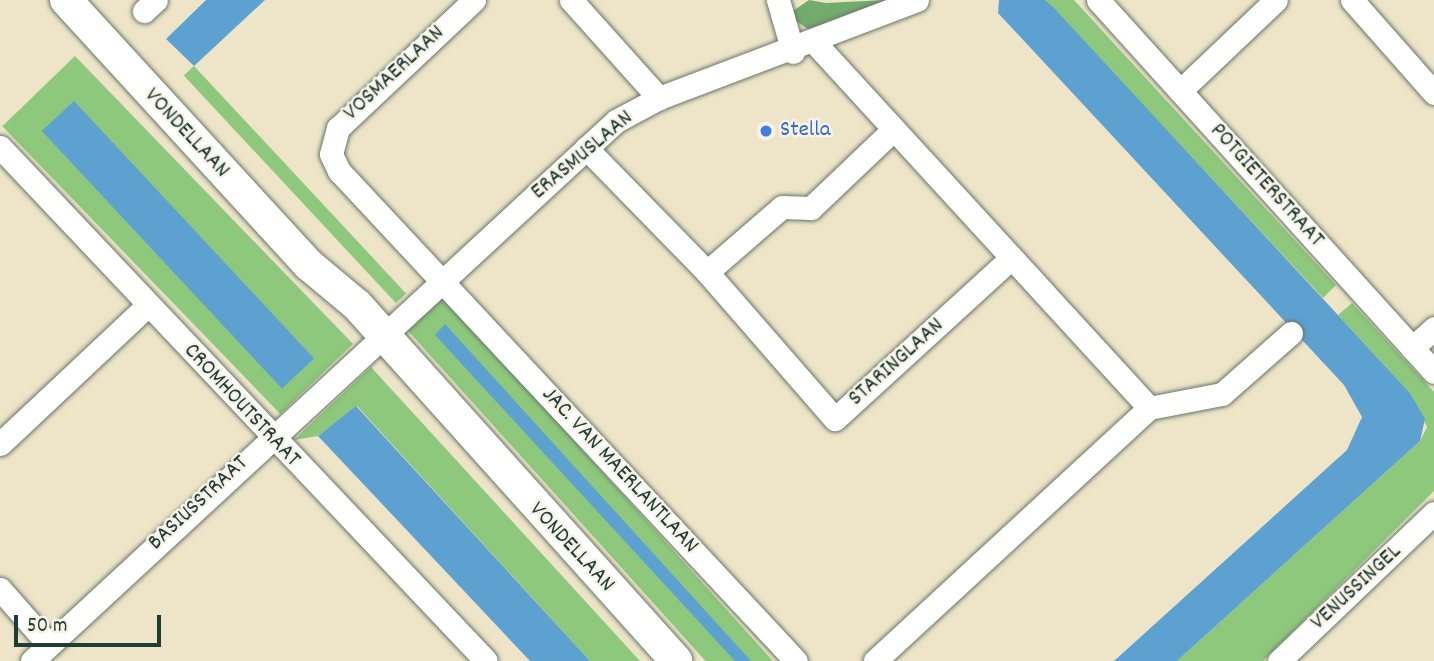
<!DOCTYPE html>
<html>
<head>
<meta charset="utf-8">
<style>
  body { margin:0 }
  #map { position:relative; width:1434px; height:661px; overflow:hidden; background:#eee5c9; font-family:Dekko,sans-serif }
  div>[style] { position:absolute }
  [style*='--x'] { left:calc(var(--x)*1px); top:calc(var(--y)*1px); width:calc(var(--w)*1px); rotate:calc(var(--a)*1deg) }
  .green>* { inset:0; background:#8ec87c; transform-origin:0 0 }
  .forest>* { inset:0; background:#72ac6c }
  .water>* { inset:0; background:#5da1d1; transform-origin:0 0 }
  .roads { filter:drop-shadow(0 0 2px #677868) drop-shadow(0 0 2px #677868) }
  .street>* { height:23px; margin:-11.5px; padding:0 11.5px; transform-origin:11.5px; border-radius:11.5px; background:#fff }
  .secondary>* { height:32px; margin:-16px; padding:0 16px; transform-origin:16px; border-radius:16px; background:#fff }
  .dots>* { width:19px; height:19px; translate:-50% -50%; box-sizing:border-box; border:4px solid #f7f3e8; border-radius:50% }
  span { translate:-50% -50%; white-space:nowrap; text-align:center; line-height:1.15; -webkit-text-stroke:5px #f7f3e8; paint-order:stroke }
  .street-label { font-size:23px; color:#1f3d34 }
  .shop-label { font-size:23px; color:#366cbe }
  .left { translate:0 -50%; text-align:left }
  .scale { position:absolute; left:14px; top:615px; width:147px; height:32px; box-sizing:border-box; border:4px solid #1f3d34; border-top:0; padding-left:9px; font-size:21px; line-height:24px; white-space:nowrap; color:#1f3d34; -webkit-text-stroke:5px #f7f3e8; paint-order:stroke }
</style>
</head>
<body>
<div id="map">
  <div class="green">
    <div style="clip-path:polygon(1045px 0,1074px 0,1336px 285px,1323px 298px)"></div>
    <div style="left:75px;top:56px;width:400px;height:101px;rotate:46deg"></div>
    <div style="left:194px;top:66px;width:311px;height:14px;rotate:47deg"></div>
    <div style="left:445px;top:297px;width:492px;height:50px;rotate:48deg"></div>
    <div style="clip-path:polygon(1352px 303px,1434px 392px,1434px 491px,1263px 661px,1177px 661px,1420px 441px,1427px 427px,1410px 393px,1338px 315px)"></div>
    <div style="clip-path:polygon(371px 367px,640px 661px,590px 661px,357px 406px,318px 436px,294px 440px)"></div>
  </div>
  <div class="forest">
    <div style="clip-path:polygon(809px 0,826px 3px,886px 0,808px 29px,787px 15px)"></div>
  </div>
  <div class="water">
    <div style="clip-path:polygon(206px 0,265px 0,194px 66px,166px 39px)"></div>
    <div style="clip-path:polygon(999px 0,1045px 0,1054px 8px,1410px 393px,1425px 419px,1420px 441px,1177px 661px,1114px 661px,1347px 450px,1362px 417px,1344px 385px,998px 13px)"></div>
    <div style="left:74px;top:101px;width:352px;height:44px;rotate:47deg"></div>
    <div style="clip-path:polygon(445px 324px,751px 661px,735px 661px,435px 335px)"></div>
    <div style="clip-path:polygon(356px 406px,590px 661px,530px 661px,318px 436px)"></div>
  </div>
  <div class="roads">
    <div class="street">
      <div style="--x:474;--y:0;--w:187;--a:136.7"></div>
      <div style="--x:338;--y:128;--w:27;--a:105"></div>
      <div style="--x:331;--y:154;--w:19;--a:65"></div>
      <div style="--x:339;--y:171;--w:670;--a:47"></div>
      <div style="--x:571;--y:0;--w:132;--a:48.1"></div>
      <div style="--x:778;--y:0;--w:54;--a:73.9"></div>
      <div style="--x:1098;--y:0;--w:501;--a:47.91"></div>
      <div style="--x:1352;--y:0;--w:124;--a:48.6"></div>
      <div style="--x:144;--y:11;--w:16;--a:-43"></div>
      <div style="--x:815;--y:43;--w:495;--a:47.5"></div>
      <div style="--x:1149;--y:408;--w:373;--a:137.3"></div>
      <div style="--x:1180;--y:91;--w:132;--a:-43.5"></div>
      <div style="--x:0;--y:147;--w:707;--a:46.6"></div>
      <div style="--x:586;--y:148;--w:173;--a:45.7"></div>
      <div style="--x:707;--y:272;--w:195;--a:49"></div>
      <div style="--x:835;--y:419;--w:236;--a:-42.4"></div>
      <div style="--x:707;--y:272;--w:99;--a:-40.9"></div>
      <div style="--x:782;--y:207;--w:29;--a:2"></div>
      <div style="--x:811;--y:208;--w:113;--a:-43.6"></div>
      <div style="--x:1412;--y:348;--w:30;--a:-42"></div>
      <div style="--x:1149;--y:408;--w:74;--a:-10.9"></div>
      <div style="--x:1222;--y:394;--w:92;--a:-41.5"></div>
      <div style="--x:0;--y:444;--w:202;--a:-43.2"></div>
      <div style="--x:0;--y:589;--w:74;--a:48.8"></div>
      <div style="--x:32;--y:661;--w:795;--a:-42.76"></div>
      <div style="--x:616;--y:121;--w:49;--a:-28.1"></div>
      <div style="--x:659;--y:98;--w:276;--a:-20.8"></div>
      <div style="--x:1279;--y:661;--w:214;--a:-43.7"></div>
    </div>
    <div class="secondary">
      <div style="--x:66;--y:0;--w:360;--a:47.5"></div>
      <div style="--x:309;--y:265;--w:62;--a:39.8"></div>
      <div style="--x:357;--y:305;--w:478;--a:48.1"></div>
    </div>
  </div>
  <div class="dots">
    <div style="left:766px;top:131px;background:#3f7fe0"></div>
  </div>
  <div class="street-label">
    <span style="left:395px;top:74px;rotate:-43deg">VOSMAERLAAN</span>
    <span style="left:186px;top:134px;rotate:47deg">VONDELLAAN</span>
    <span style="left:583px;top:156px;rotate:-40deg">ERASMUSLAAN</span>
    <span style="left:1266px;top:186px;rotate:48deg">POTGIETERSTRAAT</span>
    <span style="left:897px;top:363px;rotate:-42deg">STARINGLAAN</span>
    <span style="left:241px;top:406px;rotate:47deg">CROMHOUTSTRAAT</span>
    <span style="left:619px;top:471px;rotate:47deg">JAC. VAN MAERLANTLAAN</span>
    <span style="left:199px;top:504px;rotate:-43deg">BASIUSSTRAAT</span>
    <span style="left:571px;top:548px;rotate:47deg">VONDELLAAN</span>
    <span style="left:1357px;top:588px;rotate:-43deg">VENUSSINGEL</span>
  </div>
  <div class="shop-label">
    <span class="left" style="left:780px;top:131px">Stella</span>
  </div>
  <div class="scale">50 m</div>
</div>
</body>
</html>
